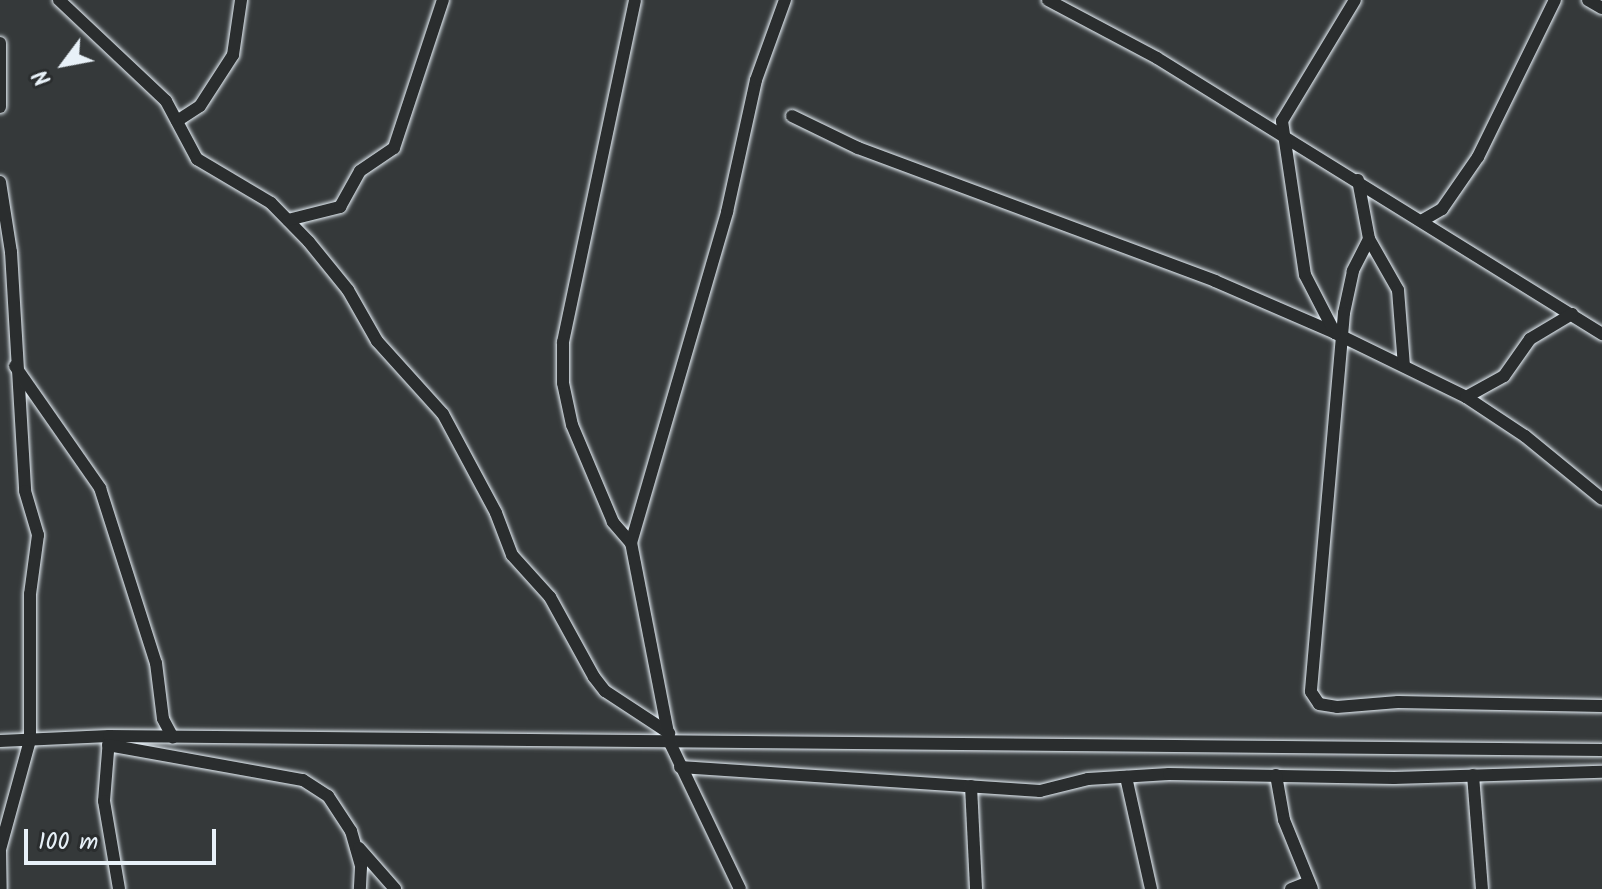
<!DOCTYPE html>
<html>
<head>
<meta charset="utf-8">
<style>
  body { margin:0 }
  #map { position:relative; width:1602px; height:889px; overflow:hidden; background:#35393a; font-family:Kalam,sans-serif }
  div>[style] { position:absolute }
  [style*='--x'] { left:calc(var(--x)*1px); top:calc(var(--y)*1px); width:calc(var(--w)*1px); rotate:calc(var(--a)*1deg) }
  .roads { filter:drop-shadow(0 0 2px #e8f1f8) drop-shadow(0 0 2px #e8f1f8) }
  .street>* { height:12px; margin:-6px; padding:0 6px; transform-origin:6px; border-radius:6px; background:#2a2d2e }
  span { translate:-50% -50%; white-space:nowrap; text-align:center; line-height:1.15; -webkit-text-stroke:8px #2a2d2e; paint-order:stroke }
  .north { position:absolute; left:24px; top:24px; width:80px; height:80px; -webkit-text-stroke:6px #2a2d2e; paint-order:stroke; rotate:238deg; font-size:22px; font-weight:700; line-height:32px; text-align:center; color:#e8f1f8 }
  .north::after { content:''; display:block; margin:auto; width:28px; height:36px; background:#e8f1f8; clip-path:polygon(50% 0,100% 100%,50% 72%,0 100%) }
  .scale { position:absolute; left:24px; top:829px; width:192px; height:36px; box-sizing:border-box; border:4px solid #e8f1f8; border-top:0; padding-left:10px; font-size:24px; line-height:28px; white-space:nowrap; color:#e8f1f8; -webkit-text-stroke:6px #2a2d2e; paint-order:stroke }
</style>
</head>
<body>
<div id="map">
  <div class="roads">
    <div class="street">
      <div style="--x:59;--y:0;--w:147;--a:43.3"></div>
      <div style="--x:166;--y:101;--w:66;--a:61.9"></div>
      <div style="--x:197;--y:159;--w:86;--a:30.7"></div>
      <div style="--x:271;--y:203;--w:54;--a:45.7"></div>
      <div style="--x:309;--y:242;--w:62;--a:50.9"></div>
      <div style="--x:348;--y:290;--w:59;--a:60.4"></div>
      <div style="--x:377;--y:341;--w:98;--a:47.9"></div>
      <div style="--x:443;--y:414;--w:112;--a:61.8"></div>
      <div style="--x:496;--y:513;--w:45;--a:69.1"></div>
      <div style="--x:512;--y:555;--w:57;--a:47.9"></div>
      <div style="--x:550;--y:597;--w:91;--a:61.2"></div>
      <div style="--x:594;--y:677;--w:18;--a:52"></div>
      <div style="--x:605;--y:691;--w:77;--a:33.3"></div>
      <div style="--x:1048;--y:0;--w:123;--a:28"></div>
      <div style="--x:1157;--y:58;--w:524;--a:31.81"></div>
      <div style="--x:1588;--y:0;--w:16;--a:30"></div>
      <div style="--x:0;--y:43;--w:64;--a:90"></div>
      <div style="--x:792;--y:116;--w:73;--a:25.9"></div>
      <div style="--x:858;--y:148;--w:381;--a:20.4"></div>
      <div style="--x:1215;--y:281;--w:131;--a:23.4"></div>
      <div style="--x:1335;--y:333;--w:146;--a:26"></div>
      <div style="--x:1466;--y:397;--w:71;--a:33.5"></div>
      <div style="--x:1525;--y:436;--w:99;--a:39.3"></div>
      <div style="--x:177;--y:121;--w:27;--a:-33"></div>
      <div style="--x:200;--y:106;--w:61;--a:-57.1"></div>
      <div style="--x:233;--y:55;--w:56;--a:-81.7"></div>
      <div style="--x:1358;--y:180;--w:60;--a:79.4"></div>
      <div style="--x:1369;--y:239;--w:59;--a:60.4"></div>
      <div style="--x:1398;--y:290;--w:76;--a:85.5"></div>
      <div style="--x:0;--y:182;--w:71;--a:81.1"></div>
      <div style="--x:11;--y:252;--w:239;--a:86.6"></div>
      <div style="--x:25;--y:491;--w:46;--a:73.5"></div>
      <div style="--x:38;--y:535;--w:60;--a:97.7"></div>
      <div style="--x:30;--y:594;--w:146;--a:90"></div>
      <div style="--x:30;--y:740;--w:114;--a:105.3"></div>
      <div style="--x:0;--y:850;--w:39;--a:89"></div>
      <div style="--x:288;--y:220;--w:54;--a:-14"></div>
      <div style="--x:340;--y:207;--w:41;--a:-60.9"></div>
      <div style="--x:360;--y:171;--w:41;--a:-34.1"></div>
      <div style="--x:394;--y:148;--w:156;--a:-71.7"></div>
      <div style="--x:1423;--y:220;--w:22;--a:-30"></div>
      <div style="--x:1442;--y:209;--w:63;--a:-55.3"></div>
      <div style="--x:1478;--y:157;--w:175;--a:-63.9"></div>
      <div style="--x:1369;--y:239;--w:36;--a:117"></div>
      <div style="--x:1353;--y:271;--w:43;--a:102.1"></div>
      <div style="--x:1344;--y:313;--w:380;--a:95"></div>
      <div style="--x:1311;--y:692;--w:14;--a:56"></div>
      <div style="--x:1319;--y:704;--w:18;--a:9"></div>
      <div style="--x:1337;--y:707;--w:61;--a:-4.7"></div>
      <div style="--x:1398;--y:702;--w:204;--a:1.1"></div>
      <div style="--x:1335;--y:333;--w:65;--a:-117.3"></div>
      <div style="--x:1305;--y:275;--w:156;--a:-98.5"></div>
      <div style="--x:1282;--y:121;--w:141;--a:-58.9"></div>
      <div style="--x:15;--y:366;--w:149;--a:55.1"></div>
      <div style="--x:100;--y:488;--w:184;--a:72.3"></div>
      <div style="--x:156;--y:663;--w:56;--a:82.9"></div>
      <div style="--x:163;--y:719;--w:21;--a:62"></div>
      <div style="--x:1466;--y:397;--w:43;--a:-28.9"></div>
      <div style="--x:1504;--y:376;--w:45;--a:-54.9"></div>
      <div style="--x:1530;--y:339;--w:49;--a:-30.8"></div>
      <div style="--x:631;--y:543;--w:28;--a:-131"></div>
      <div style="--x:613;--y:522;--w:105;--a:-112.9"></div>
      <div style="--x:572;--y:425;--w:43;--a:-102.1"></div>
      <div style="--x:563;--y:383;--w:41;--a:-90"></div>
      <div style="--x:563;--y:342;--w:349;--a:-78.1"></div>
      <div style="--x:109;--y:739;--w:62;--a:94.6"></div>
      <div style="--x:104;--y:801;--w:89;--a:80.3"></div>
      <div style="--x:0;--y:741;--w:109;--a:-2.6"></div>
      <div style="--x:109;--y:736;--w:1493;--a:0.54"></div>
      <div style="--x:108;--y:745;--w:198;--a:10.2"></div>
      <div style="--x:303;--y:780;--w:30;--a:33"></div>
      <div style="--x:328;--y:796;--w:42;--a:56.7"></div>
      <div style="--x:351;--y:831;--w:37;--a:74"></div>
      <div style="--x:361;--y:867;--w:22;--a:93"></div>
      <div style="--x:680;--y:767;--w:361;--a:3.8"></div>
      <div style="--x:1040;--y:791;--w:49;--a:-14"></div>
      <div style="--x:1088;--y:779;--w:81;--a:-3.5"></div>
      <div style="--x:1169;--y:774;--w:225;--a:1"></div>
      <div style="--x:1394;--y:778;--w:208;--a:-1.7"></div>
      <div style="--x:1276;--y:775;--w:46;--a:79.9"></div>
      <div style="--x:1284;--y:820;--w:74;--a:67.9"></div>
      <div style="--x:1473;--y:775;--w:114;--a:85.5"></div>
      <div style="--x:1126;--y:777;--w:115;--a:77.4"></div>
      <div style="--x:971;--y:786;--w:103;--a:87.2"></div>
      <div style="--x:359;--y:848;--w:55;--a:48.7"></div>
      <div style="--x:740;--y:889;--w:162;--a:-115.6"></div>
      <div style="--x:670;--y:743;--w:204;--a:-101"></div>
      <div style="--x:631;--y:543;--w:345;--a:-73.8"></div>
      <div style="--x:727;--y:212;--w:135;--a:-77.6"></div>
      <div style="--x:756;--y:80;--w:85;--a:-70.1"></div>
      <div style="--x:1291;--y:889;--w:19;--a:-21"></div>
    </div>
  </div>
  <div class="north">N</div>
  <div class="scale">100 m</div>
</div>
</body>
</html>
